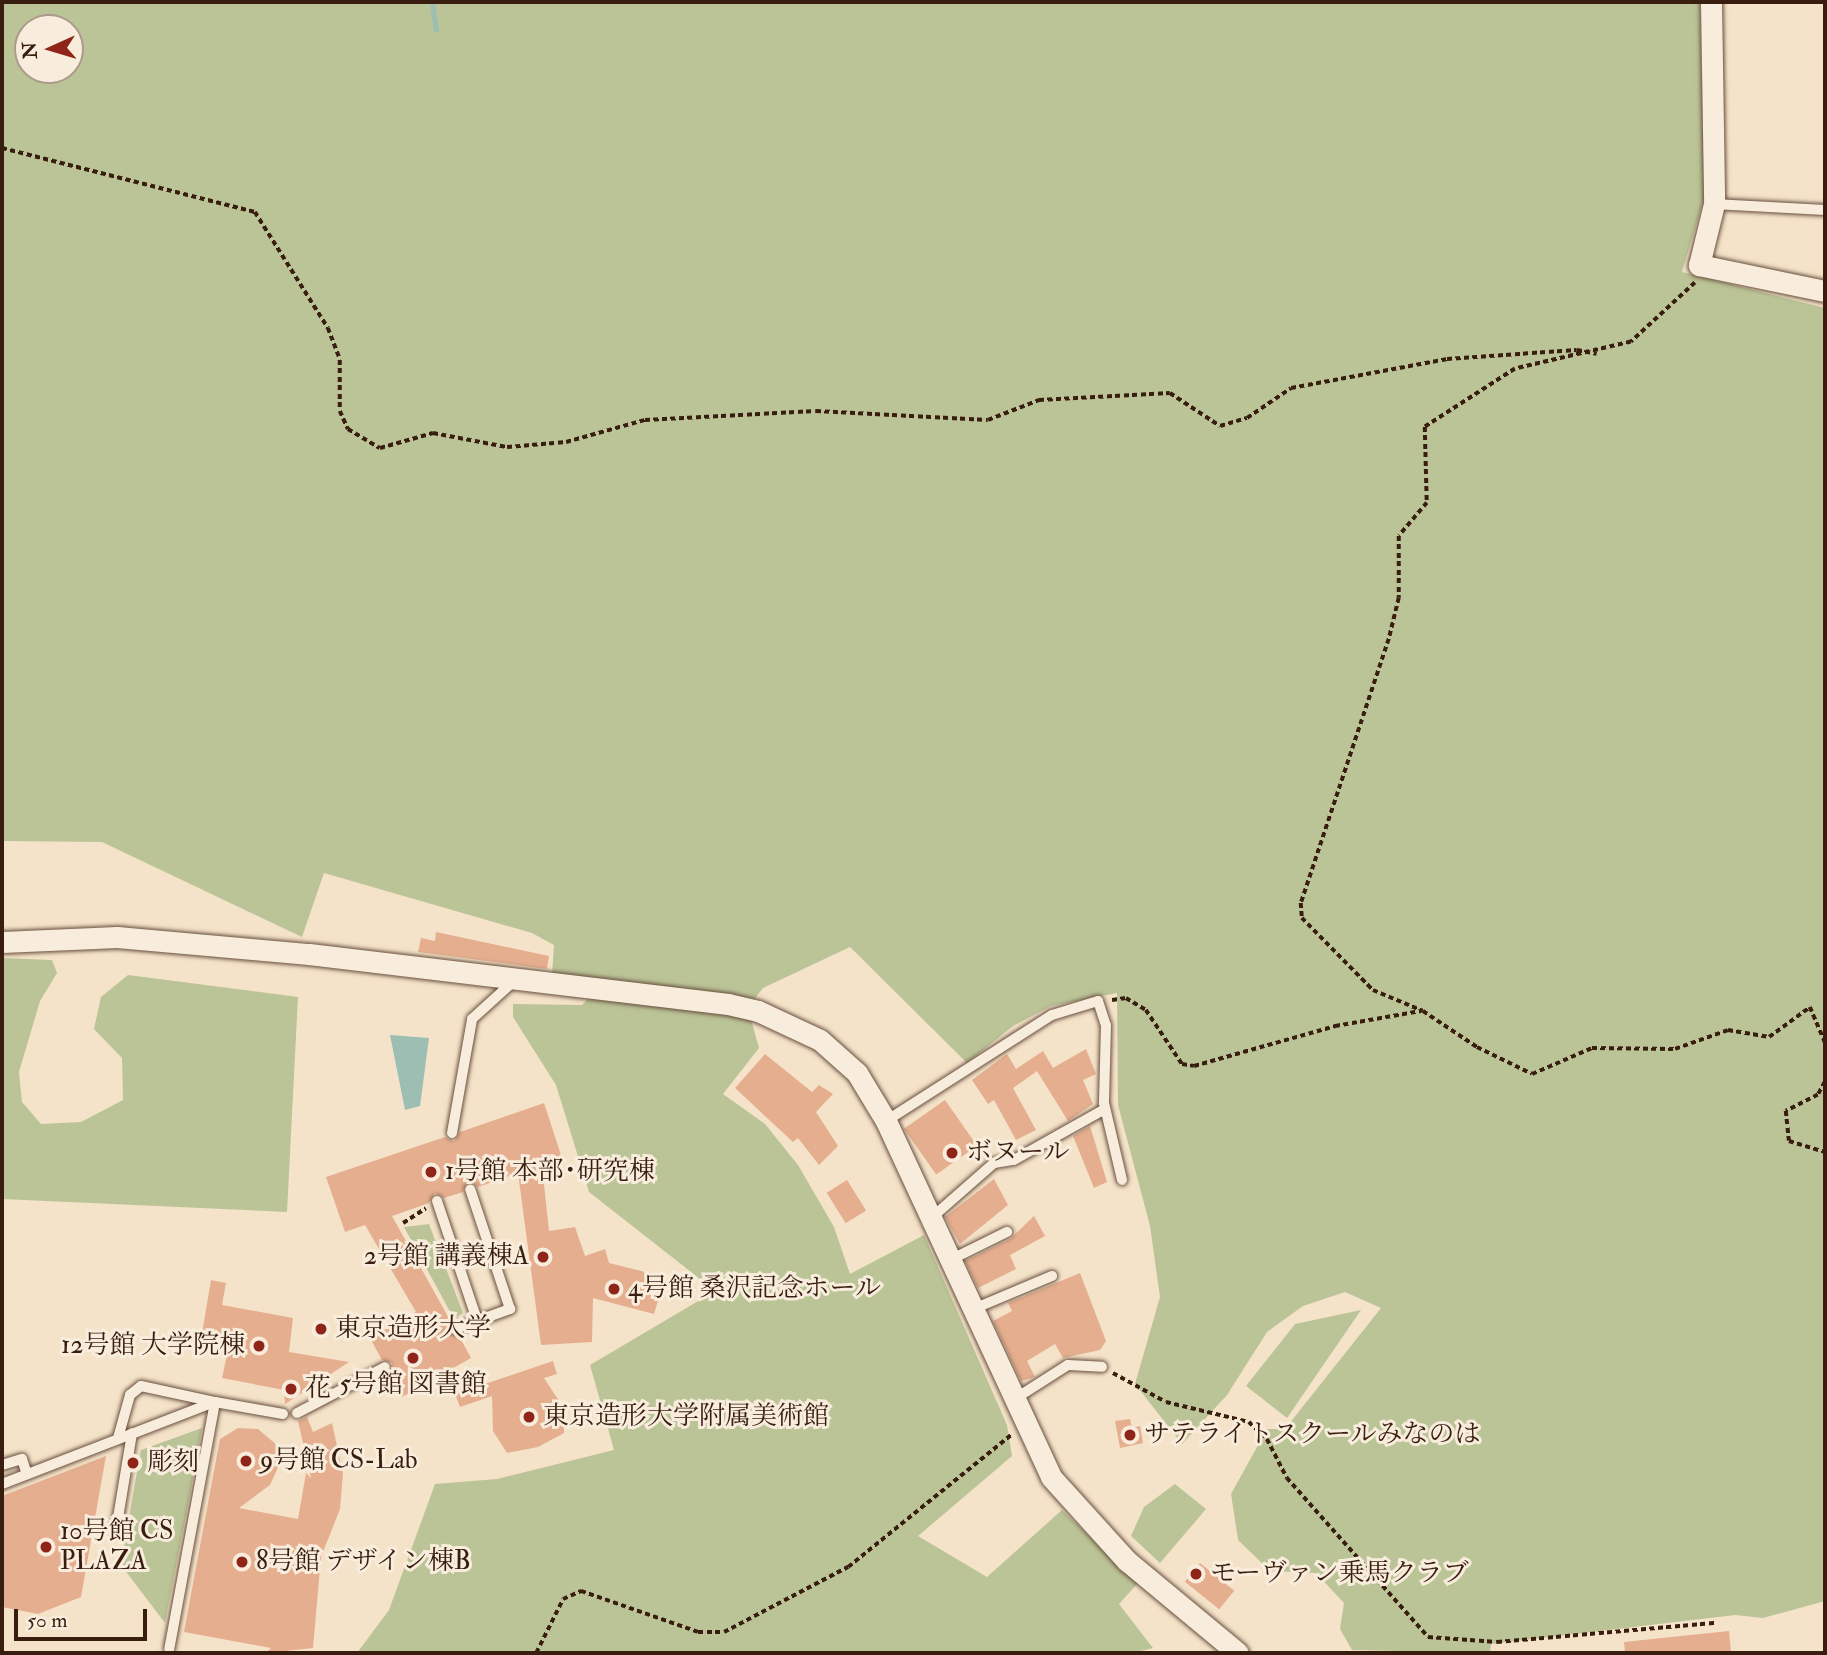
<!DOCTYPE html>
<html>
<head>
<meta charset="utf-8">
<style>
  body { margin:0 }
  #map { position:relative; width:1827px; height:1655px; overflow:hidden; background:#f5e3c9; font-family:"IM FELL Double Pica","Noto Serif JP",serif }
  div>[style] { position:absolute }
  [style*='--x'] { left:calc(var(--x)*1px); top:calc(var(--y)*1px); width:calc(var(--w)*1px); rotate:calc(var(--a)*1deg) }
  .green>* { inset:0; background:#bbc497 }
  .water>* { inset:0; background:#9cbeb3 }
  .stream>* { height:5px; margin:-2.5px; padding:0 2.5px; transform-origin:2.5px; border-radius:2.5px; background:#9cbeb3 }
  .building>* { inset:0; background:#e5ae8f; transform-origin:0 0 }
  .path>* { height:3.5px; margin-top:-1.75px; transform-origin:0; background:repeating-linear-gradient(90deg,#391e10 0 5px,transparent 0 8.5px) }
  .roads { filter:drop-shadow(0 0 2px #684f3e) drop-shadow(0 0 2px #684f3e) }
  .service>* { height:10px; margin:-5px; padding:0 5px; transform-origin:5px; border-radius:5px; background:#f8eddc }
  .minor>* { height:21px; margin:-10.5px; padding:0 10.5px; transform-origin:10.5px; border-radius:10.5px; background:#f8eddc }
  .dots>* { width:19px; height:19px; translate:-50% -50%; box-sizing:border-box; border:4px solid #f8eddc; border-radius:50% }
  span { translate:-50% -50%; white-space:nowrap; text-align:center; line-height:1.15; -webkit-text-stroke:6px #f8eddc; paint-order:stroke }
  .poi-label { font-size:26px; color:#391e10 }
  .left { translate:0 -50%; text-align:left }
  .right { translate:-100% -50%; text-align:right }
  .frame { position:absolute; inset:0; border:4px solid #391e10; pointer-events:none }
  .north { position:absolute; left:14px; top:14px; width:70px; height:70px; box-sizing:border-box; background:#f8eddc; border:2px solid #ac9a8a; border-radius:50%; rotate:266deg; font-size:19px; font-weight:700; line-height:28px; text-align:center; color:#391e10 }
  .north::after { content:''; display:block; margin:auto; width:24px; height:32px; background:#8f2418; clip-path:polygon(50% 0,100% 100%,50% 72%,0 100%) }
  .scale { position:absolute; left:14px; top:1609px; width:133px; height:32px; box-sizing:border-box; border:4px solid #391e10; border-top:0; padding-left:9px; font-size:21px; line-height:24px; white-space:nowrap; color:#391e10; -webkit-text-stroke:5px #f8eddc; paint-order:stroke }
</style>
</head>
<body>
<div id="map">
  <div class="green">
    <div style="clip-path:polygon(evenodd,2px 2px,1700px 2px,1705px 195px,1682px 272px,1825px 308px,1825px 1601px,1763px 1618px,1735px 1615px,1491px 1644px,1490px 1653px,1352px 1650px,1340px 1629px,1344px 1603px,1316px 1573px,1270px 1571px,1238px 1540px,1231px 1494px,1267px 1429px,1285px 1429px,1381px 1308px,1345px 1292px,1303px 1306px,1267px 1332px,1227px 1395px,1182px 1444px,1135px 1384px,1160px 1297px,1150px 1226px,1118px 1105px,1117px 993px,1051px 1006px,1013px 1026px,967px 1063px,850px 947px,763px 988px,753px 1001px,552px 976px,554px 945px,532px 933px,324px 873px,302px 937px,102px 842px,2px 841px,2px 2px,28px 28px,70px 28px,70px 70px,28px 70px,28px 28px)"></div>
    <div style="clip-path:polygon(2px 958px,52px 960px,57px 973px,40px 1001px,19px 1072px,22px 1102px,41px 1124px,81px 1122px,123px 1100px,122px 1058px,94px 1029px,101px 997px,128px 975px,298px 997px,287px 1212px,2px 1199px)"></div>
    <div style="clip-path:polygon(590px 997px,750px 1016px,759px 1048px,723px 1094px,765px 1124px,798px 1165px,834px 1227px,850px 1274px,924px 1235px,1007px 1425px,1012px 1456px,918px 1536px,987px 1577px,1062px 1510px,1138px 1583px,1119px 1604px,1153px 1648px,1133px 1653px,357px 1653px,389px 1610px,435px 1484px,497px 1479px,614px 1450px,590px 1365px,700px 1300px,700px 1279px,589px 1192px,556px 1085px,513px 1017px,513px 1004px,582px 1005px)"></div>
    <div style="clip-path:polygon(429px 1224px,463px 1313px,454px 1319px,404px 1227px)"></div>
    <div style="clip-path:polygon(1361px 1310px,1287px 1418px,1246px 1386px,1295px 1324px)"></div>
    <div style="clip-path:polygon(202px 1428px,190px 1494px,165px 1623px,121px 1565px,135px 1483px,141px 1450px)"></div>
    <div style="clip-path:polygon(1175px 1484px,1206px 1509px,1160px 1563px,1131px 1536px,1144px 1507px)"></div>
  </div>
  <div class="water">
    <div style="clip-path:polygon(390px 1035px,429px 1038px,420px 1106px,405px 1110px)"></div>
  </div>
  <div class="stream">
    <div style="--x:432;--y:2;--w:28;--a:82"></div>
  </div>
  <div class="building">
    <div style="clip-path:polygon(436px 932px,549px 956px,547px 969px,418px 952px,421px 938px,435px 941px)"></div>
    <div style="clip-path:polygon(1086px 1049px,1096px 1074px,1083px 1080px,1093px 1104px,1068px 1121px,1037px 1071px,1013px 1088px,1036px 1130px,1016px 1140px,994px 1100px,988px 1104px,972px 1080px,1007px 1054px,1016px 1069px,1043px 1051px,1053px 1068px)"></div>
    <div style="clip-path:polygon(765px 1054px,812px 1092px,819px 1085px,833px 1094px,816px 1112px,838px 1146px,819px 1165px,798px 1138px,793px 1142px,735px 1088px)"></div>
    <div style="left:945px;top:1100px;width:56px;height:50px;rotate:55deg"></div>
    <div style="clip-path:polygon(544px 1103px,562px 1158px,542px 1165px,549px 1231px,575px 1227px,585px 1256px,605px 1249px,609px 1263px,665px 1277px,654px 1314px,593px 1298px,592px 1342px,541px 1345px,518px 1173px,478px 1187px,468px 1181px,463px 1192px,444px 1198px,435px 1193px,429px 1203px,392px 1216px,451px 1322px,448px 1332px,459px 1336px,471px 1358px,402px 1397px,389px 1374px,392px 1363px,382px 1360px,370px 1338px,416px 1312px,365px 1225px,345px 1232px,326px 1177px,445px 1137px,454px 1141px,460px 1132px)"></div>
    <div style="clip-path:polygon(1090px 1126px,1107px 1182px,1094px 1188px,1073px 1136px)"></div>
    <div style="clip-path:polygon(994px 1179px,1008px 1205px,960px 1244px,945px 1217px)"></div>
    <div style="left:847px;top:1180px;width:36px;height:24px;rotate:58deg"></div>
    <div style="clip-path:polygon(1034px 1216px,1045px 1236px,1010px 1255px,1016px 1269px,978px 1288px,965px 1261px,1010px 1239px)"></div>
    <div style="clip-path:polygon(1080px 1273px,1106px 1341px,1100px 1350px,1063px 1358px,1055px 1344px,1027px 1361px,1035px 1377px,1021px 1381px,993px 1321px,1012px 1311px,1008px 1303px)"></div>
    <div style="clip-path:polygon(211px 1280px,226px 1283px,222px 1305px,293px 1318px,289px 1352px,349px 1362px,285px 1404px,284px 1390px,222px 1378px,227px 1355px,199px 1351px)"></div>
    <div style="clip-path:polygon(553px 1361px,557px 1374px,544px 1378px,563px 1407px,564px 1433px,538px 1447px,507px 1453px,493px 1431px,492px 1396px,460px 1407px,455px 1394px)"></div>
    <div style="clip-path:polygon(307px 1417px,313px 1432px,332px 1423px,343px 1474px,340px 1509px,321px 1557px,313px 1648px,266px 1653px,271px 1648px,184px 1632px,220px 1439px,238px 1428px,258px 1429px,285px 1452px,270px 1485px,239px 1508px,298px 1519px,306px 1473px,311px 1478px,298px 1421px)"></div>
    <div style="clip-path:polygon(1130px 1419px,1132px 1428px,1140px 1426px,1143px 1443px,1120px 1448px,1115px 1421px)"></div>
    <div style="clip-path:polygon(106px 1456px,81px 1597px,38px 1614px,2px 1607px,2px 1496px)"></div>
    <div style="left:1200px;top:1563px;width:44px;height:24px;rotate:39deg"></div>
    <div style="clip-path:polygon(1729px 1631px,1731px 1652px,1625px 1653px,1624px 1642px)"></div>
  </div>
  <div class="path">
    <div style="--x:2;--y:148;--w:261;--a:14.2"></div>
    <div style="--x:255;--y:212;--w:137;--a:57.8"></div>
    <div style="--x:328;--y:328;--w:34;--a:69"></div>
    <div style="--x:340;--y:360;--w:51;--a:90"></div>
    <div style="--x:340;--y:411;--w:20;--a:66"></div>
    <div style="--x:348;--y:429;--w:37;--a:31"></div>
    <div style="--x:380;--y:448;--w:55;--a:-15.8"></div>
    <div style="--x:433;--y:433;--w:75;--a:10.7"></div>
    <div style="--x:507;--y:447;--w:59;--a:-4.8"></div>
    <div style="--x:566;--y:442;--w:82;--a:-15.6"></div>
    <div style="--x:645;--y:420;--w:171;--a:-3"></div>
    <div style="--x:816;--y:411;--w:172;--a:3"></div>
    <div style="--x:988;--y:420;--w:55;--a:-21.4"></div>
    <div style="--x:1039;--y:400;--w:131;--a:-3.1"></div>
    <div style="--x:1170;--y:393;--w:60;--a:33.4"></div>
    <div style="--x:1220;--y:426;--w:28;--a:-17"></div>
    <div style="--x:1247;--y:418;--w:53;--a:-34.3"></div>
    <div style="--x:1291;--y:388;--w:159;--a:-10.5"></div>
    <div style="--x:1447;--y:359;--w:130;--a:-4"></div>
    <div style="--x:1577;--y:350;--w:20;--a:11"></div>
    <div style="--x:1695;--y:283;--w:87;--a:137.3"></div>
    <div style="--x:1631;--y:342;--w:119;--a:166.9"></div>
    <div style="--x:1515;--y:369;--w:107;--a:147.2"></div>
    <div style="--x:1425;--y:427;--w:76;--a:88.5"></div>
    <div style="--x:1427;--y:503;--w:43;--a:130.3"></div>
    <div style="--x:1399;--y:536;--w:62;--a:90"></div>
    <div style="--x:1399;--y:598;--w:42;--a:103.7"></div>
    <div style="--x:1389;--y:639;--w:278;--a:108.4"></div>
    <div style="--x:1301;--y:903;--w:15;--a:86"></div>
    <div style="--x:1302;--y:918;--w:101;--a:45.4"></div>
    <div style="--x:1373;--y:990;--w:54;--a:22.8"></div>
    <div style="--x:1423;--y:1011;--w:65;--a:33.7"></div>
    <div style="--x:1477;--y:1047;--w:61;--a:26.1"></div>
    <div style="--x:1532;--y:1074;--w:65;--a:-23.4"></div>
    <div style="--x:1592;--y:1048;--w:83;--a:0.7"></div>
    <div style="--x:1675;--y:1049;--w:56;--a:-19.7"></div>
    <div style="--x:1728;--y:1030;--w:42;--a:9.7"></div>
    <div style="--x:1769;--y:1037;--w:51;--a:-36.2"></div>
    <div style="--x:1810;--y:1007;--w:39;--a:67"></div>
    <div style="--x:1112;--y:1000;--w:14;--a:-8"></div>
    <div style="--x:1126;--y:998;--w:23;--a:31"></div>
    <div style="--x:1146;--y:1010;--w:65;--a:56.3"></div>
    <div style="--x:1182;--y:1064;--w:12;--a:9"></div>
    <div style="--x:1194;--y:1066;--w:147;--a:-15.8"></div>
    <div style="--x:1335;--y:1026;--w:87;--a:-9.9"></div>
    <div style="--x:1825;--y:1082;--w:15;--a:118"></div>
    <div style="--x:1818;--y:1095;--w:36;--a:153"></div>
    <div style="--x:1786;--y:1111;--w:30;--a:84"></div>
    <div style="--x:1789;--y:1141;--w:38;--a:17"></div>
    <div style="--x:403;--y:1223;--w:27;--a:-33"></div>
    <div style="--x:1113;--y:1373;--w:60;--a:28.7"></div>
    <div style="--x:1166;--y:1402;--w:85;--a:13.5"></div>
    <div style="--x:1249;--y:1422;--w:25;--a:43"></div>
    <div style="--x:1267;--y:1439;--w:44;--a:62.9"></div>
    <div style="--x:1287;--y:1478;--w:213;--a:48.4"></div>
    <div style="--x:1428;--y:1637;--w:69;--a:4.1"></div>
    <div style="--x:1497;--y:1642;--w:220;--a:-5"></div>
    <div style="--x:536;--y:1653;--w:60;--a:-63.4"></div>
    <div style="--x:563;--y:1599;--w:20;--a:-24"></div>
    <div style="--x:581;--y:1591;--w:124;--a:19.3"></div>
    <div style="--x:698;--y:1632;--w:26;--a:0"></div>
    <div style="--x:724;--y:1632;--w:140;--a:-27.7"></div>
    <div style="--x:848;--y:1567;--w:211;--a:-39"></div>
  </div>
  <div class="roads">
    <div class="service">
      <div style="--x:1714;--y:204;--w:111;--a:3.1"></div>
      <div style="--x:886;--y:1121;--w:197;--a:-32.6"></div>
      <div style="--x:1052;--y:1015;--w:48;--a:-16.9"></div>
      <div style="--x:1098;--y:1001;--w:25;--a:72"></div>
      <div style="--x:1106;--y:1025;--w:78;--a:91.5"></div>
      <div style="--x:1104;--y:1103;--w:79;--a:76.8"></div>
      <div style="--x:452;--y:1133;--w:116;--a:-80"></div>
      <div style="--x:472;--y:1019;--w:58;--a:-42.2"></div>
      <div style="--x:437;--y:1201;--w:126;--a:71.4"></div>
      <div style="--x:929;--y:1220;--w:86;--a:-41.2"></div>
      <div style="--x:994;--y:1163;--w:20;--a:-9"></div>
      <div style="--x:1014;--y:1160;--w:104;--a:-29.3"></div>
      <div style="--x:948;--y:1261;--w:66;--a:-26.2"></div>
      <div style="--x:971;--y:1310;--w:88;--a:-22.8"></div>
      <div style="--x:455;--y:1329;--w:59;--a:-20"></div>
      <div style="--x:510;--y:1309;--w:126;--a:-108.4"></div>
      <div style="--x:1013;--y:1400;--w:65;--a:-32.5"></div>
      <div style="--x:1068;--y:1365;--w:34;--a:3"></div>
      <div style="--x:297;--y:1413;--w:99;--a:-27.6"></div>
      <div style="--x:118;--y:1438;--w:45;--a:-74.4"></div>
      <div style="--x:130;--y:1395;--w:14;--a:-39"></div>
      <div style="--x:141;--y:1386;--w:76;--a:12.2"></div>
      <div style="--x:215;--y:1402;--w:251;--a:100.5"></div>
      <div style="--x:2;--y:1465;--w:21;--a:-17"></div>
      <div style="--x:22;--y:1459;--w:13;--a:72"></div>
      <div style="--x:2;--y:1484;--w:228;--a:-21.1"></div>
      <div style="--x:215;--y:1402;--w:69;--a:10"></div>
      <div style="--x:116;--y:1530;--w:98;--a:-80.6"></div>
    </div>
    <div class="minor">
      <div style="--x:1711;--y:2;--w:202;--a:89.1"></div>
      <div style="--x:1714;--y:204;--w:63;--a:103.8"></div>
      <div style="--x:1699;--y:265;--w:129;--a:11.7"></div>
      <div style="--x:2;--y:942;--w:115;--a:-2.5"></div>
      <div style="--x:117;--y:937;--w:193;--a:5.1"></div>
      <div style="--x:309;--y:954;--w:422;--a:6.8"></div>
      <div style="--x:728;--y:1004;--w:31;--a:13"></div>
      <div style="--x:758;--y:1011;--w:68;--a:25.1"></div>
      <div style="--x:820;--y:1040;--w:50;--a:41.7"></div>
      <div style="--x:857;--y:1073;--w:56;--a:58.9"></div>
      <div style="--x:886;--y:1121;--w:392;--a:65.1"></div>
      <div style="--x:1051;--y:1477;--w:113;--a:47.9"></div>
      <div style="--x:1127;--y:1561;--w:144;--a:39.7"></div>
    </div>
  </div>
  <div class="dots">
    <div style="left:952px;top:1153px;background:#8f2418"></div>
    <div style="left:431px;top:1172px;background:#8f2418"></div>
    <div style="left:543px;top:1257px;background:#8f2418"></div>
    <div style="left:614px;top:1289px;background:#8f2418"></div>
    <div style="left:321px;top:1329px;background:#8f2418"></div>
    <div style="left:259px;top:1346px;background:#8f2418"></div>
    <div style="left:413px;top:1358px;background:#8f2418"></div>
    <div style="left:291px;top:1389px;background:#8f2418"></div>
    <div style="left:529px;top:1417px;background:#8f2418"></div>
    <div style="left:1130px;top:1435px;background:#8f2418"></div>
    <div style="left:246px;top:1461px;background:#8f2418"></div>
    <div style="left:133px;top:1463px;background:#8f2418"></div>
    <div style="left:46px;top:1547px;background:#8f2418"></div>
    <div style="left:242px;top:1562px;background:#8f2418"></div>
    <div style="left:1196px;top:1574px;background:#8f2418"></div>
  </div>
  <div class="poi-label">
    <span class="left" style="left:966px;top:1153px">ボヌール</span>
    <span class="left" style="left:445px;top:1172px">1号館 本部･研究棟</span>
    <span class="right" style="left:529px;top:1257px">2号館 講義棟A</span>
    <span class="left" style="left:628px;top:1289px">4号館 桑沢記念ホール</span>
    <span class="left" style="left:335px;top:1329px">東京造形大学</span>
    <span class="right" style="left:245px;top:1346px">12号館 大学院棟</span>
    <span style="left:413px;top:1385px">5号館 図書館</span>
    <span class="left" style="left:305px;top:1389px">花</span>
    <span class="left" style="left:543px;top:1417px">東京造形大学附属美術館</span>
    <span class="left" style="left:1144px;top:1435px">サテライトスクールみなのは</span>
    <span class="left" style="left:260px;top:1461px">9号館 CS-Lab</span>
    <span class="left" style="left:147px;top:1463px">彫刻</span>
    <span class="left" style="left:60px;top:1547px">10号館 CS<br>PLAZA</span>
    <span class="left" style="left:256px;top:1562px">8号館 デザイン棟B</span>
    <span class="left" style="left:1210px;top:1574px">モーヴァン乗馬クラブ</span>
  </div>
  <div class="frame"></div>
  <div class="north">N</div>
  <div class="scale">50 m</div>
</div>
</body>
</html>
